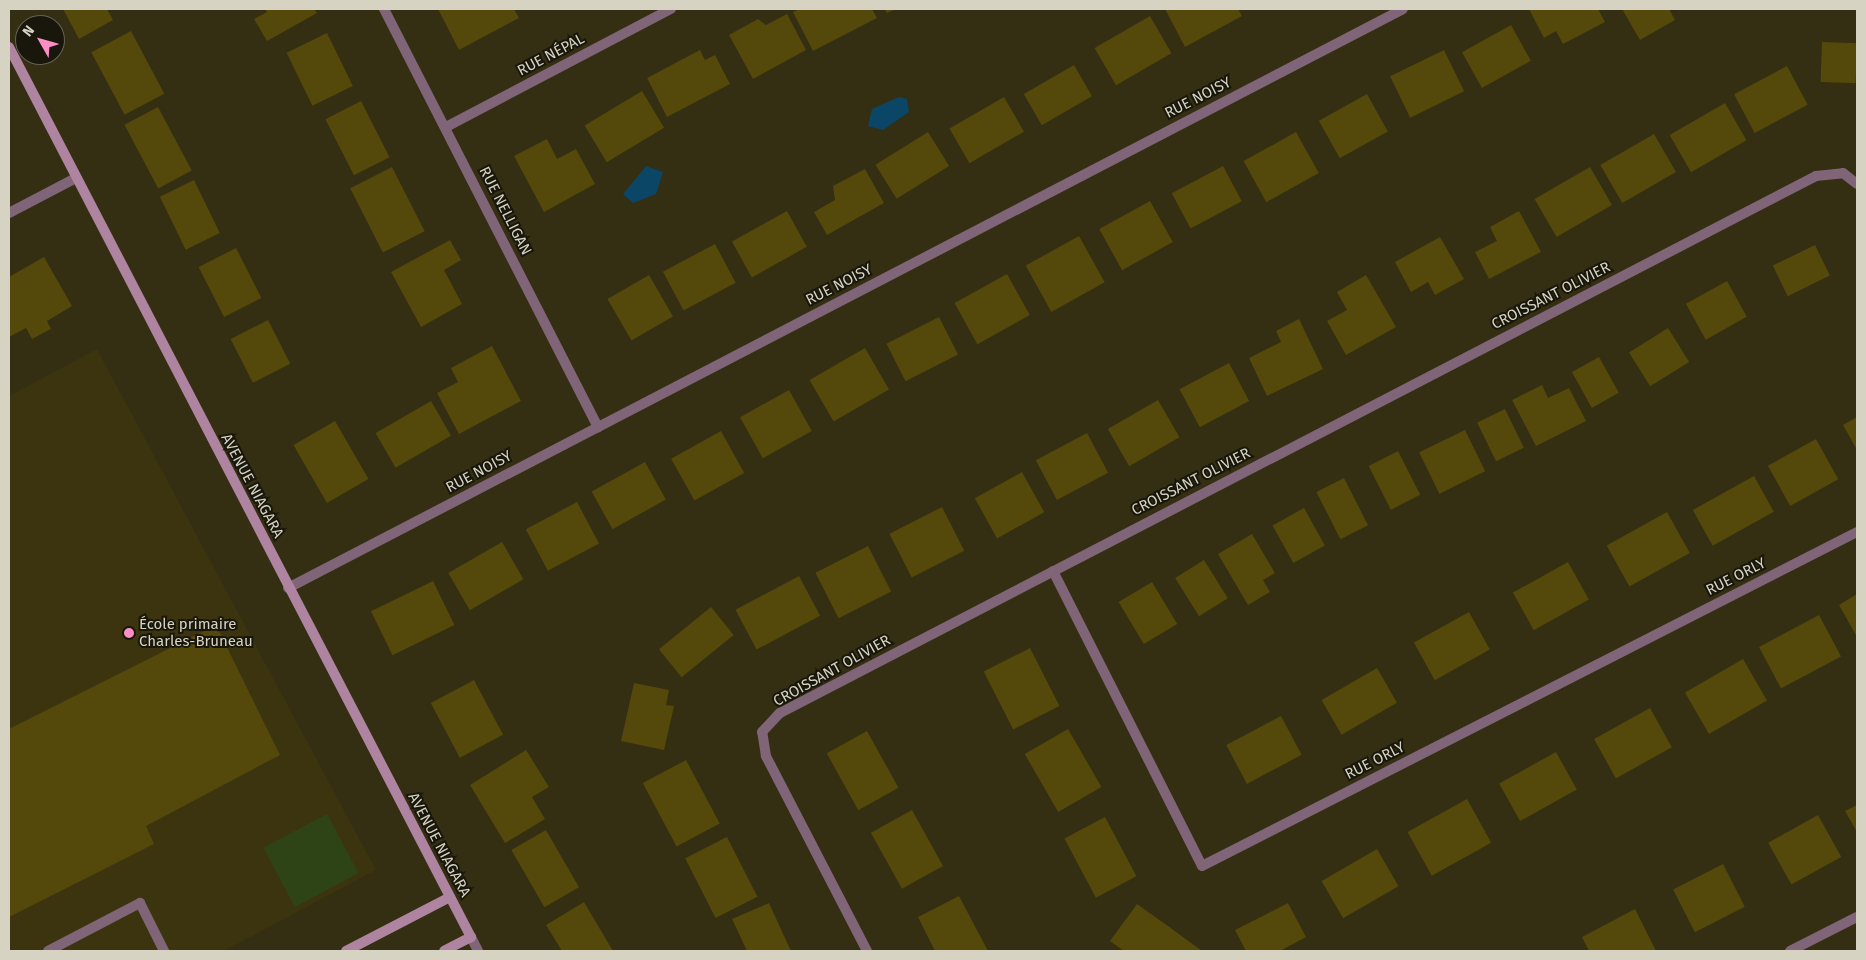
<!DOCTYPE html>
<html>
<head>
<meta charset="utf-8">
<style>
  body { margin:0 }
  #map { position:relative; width:1866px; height:960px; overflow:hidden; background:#342e13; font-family:"Fira Sans",sans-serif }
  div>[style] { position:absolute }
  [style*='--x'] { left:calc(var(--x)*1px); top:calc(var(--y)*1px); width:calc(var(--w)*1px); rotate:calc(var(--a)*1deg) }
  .built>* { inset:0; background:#3b340f }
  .green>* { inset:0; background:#2e4417; transform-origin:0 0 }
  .water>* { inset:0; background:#0c4666 }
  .building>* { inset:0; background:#54480a; transform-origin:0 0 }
  .lane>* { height:10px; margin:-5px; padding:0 5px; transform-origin:5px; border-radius:5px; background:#806578 }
  .street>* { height:10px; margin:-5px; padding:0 5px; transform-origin:5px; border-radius:5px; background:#806578 }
  .secondary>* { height:10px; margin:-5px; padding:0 5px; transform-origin:5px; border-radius:5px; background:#af84a1 }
  .dots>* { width:14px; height:14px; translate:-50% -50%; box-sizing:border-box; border:2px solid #19170b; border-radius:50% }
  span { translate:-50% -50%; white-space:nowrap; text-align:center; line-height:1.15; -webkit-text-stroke:4px #19170b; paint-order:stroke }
  .street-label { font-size:15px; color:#d6d3c3 }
  .poi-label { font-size:15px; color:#d6d3c3 }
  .left { translate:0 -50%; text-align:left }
  .frame { position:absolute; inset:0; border:10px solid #d6d3c3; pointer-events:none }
  .north { position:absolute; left:15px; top:15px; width:50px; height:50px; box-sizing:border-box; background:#19170b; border:1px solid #656255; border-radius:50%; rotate:308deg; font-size:14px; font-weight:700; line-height:20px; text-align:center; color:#d6d3c3 }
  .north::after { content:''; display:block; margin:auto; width:18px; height:22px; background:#fb8fc5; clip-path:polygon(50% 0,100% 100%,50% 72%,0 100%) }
</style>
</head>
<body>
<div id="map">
  <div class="built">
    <div style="clip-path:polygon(97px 349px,376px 870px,224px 951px,9px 951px,9px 396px)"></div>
  </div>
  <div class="green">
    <div style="left:327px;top:814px;width:67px;height:72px;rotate:62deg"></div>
  </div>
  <div class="water">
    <div style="clip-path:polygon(899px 97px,907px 99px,909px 112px,883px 130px,868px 126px,872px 109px)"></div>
    <div style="clip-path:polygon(646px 166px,663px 172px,656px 194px,633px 203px,623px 194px)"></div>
  </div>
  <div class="building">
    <div style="clip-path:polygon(63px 9px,107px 9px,113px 20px,79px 39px)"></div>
    <div style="clip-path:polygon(265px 9px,314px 9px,317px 13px,267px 41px,254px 19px,267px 12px)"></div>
    <div style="clip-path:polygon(438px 9px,514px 9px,519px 18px,459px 50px)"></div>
    <div style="clip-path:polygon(800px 9px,872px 9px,877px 18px,813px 51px,793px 12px)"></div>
    <div style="clip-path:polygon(885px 9px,896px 9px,887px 13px)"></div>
    <div style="clip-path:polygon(1165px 9px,1238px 9px,1242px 16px,1185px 47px)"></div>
    <div style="clip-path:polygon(1529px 9px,1598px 9px,1605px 22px,1563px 44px,1556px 31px,1544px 38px)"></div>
    <div style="clip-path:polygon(1622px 9px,1669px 9px,1675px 20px,1640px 40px)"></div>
    <div style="clip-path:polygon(787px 14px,806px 50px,753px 79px,729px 35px,758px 19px,766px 25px)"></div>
    <div style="left:1150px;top:16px;width:43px;height:64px;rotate:60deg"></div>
    <div style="left:1511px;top:25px;width:41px;height:56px;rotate:61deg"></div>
    <div style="left:131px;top:31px;width:71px;height:45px;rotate:62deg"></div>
    <div style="left:327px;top:33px;width:59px;height:45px;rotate:64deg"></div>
    <div style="left:1822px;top:42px;width:35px;height:40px;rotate:2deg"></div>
    <div style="clip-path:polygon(700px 50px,705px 60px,715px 55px,730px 84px,667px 117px,647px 78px)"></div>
    <div style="left:1444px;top:50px;width:46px;height:60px;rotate:64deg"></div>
    <div style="left:1074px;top:65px;width:36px;height:58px;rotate:60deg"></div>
    <div style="left:1787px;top:66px;width:44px;height:60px;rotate:62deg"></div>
    <div style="left:642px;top:91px;width:43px;height:67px;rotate:59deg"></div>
    <div style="left:1367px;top:94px;width:43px;height:55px;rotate:61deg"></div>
    <div style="left:1004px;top:97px;width:40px;height:63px;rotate:60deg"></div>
    <div style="left:361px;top:101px;width:63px;height:40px;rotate:63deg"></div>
    <div style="left:1725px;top:103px;width:43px;height:64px;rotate:60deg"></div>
    <div style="left:158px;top:107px;width:72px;height:38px;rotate:62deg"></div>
    <div style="left:928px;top:132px;width:40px;height:62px;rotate:58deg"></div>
    <div style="left:1296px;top:132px;width:47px;height:60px;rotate:61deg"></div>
    <div style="left:1654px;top:134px;width:44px;height:62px;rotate:60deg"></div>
    <div style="clip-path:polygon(547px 139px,557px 159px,576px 149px,595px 184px,544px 212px,514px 156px)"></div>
    <div style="left:1223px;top:166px;width:40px;height:58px;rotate:62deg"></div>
    <div style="left:392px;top:167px;width:72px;height:47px;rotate:63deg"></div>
    <div style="left:1590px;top:167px;width:44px;height:64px;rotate:60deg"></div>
    <div style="clip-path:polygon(865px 169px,884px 203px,827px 235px,814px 212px,835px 200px,833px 186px)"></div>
    <div style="left:194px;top:180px;width:59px;height:38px;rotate:64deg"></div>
    <div style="left:1150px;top:201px;width:47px;height:58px;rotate:61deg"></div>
    <div style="left:787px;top:211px;width:41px;height:63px;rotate:61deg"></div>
    <div style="clip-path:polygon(1519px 211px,1541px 252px,1489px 279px,1475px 252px,1497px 241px,1490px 227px)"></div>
    <div style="left:1079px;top:236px;width:53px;height:61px;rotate:61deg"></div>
    <div style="clip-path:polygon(1440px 237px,1464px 279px,1435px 295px,1428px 282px,1411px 292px,1395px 262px)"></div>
    <div style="clip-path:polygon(450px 240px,461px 260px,444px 270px,462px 304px,421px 327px,391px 272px)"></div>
    <div style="left:715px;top:244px;width:44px;height:59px;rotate:62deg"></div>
    <div style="left:1815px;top:245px;width:34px;height:47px;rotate:64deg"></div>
    <div style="left:236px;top:248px;width:56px;height:42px;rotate:63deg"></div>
    <div style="clip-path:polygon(44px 257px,72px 306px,47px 321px,51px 329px,32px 339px,26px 328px,9px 337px,9px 277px)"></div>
    <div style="left:1007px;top:274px;width:47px;height:60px;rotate:61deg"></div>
    <div style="left:649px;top:275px;width:48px;height:48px;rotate:60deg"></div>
    <div style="clip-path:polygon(1366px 275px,1396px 327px,1346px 355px,1327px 321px,1347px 310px,1337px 292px)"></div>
    <div style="left:1727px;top:281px;width:41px;height:47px;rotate:61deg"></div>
    <div style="left:939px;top:317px;width:42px;height:59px;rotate:63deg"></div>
    <div style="clip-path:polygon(1299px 319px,1323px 369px,1267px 396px,1249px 358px,1281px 342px,1276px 331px)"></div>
    <div style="left:268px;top:320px;width:49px;height:42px;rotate:63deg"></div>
    <div style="left:1668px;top:328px;width:40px;height:46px;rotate:58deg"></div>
    <div style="clip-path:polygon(492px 346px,521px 401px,459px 434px,437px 393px,458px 382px,451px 368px)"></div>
    <div style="left:865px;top:348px;width:48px;height:64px;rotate:60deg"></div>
    <div style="left:1599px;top:357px;width:41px;height:31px;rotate:61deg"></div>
    <div style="left:1229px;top:363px;width:43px;height:56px;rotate:62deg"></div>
    <div style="clip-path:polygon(1542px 385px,1548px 398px,1569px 388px,1586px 421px,1536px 446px,1512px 400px)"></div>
    <div style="left:789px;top:390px;width:47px;height:56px;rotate:61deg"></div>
    <div style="left:1158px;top:400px;width:43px;height:58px;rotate:60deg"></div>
    <div style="left:431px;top:401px;width:40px;height:64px;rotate:60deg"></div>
    <div style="left:1505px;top:409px;width:43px;height:31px;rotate:64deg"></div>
    <div style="clip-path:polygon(1857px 417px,1857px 450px,1843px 425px)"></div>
    <div style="left:335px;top:421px;width:67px;height:48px;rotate:60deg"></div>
    <div style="left:1465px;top:430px;width:46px;height:51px;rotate:64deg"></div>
    <div style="left:721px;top:431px;width:48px;height:57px;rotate:61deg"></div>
    <div style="left:1087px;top:433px;width:45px;height:58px;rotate:62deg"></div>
    <div style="left:1816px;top:439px;width:46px;height:55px;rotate:61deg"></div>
    <div style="left:1398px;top:451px;width:49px;height:33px;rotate:63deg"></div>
    <div style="left:645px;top:462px;width:43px;height:61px;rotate:61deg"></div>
    <div style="left:1022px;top:472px;width:46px;height:54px;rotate:61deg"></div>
    <div style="left:1754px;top:476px;width:41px;height:70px;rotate:61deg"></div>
    <div style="left:1344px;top:478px;width:53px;height:31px;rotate:63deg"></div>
    <div style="left:577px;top:502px;width:47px;height:58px;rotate:62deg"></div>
    <div style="left:942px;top:507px;width:49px;height:59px;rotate:63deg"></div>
    <div style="left:1304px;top:508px;width:43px;height:36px;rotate:61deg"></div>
    <div style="left:1667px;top:512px;width:47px;height:69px;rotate:61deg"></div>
    <div style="clip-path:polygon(1252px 534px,1275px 573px,1263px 580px,1270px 592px,1248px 605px,1218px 554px)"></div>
    <div style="left:502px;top:542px;width:43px;height:62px;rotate:60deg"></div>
    <div style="left:868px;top:546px;width:51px;height:59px;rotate:63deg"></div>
    <div style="left:1204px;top:560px;width:45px;height:34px;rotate:58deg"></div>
    <div style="left:1568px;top:562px;width:43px;height:63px;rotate:61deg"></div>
    <div style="left:799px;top:576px;width:45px;height:72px;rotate:62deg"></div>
    <div style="left:433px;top:581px;width:49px;height:69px;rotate:64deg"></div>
    <div style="left:1152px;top:582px;width:49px;height:39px;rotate:59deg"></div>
    <div style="clip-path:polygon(1857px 594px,1857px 637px,1839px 605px)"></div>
    <div style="left:711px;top:607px;width:36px;height:67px;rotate:51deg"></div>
    <div style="left:1469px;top:612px;width:43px;height:63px;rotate:61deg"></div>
    <div style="left:1819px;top:615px;width:47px;height:68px;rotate:62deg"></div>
    <div style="clip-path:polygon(216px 625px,280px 755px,146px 826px,154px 844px,9px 917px,9px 729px)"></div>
    <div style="left:1030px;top:648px;width:65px;height:52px;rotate:63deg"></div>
    <div style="left:1743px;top:659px;width:48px;height:67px;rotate:60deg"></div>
    <div style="left:1377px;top:668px;width:40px;height:64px;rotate:60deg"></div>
    <div style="left:474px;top:680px;width:62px;height:49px;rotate:62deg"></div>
    <div style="clip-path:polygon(634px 683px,669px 690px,666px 705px,674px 706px,664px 750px,621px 741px)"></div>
    <div style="left:1650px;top:708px;width:45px;height:64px;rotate:61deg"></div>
    <div style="left:1281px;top:716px;width:44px;height:62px;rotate:62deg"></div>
    <div style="left:1068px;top:729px;width:67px;height:50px;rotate:60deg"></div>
    <div style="left:867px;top:731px;width:65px;height:46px;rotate:61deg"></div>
    <div style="clip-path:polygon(526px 750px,549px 787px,532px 797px,545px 819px,505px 843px,470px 785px)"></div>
    <div style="left:1556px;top:752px;width:43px;height:65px;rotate:61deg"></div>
    <div style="left:686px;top:760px;width:72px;height:49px;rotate:62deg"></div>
    <div style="left:1467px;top:799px;width:50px;height:68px;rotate:61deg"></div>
    <div style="clip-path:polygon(1857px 805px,1857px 832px,1845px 811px)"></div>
    <div style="left:912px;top:810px;width:64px;height:47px;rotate:61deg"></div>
    <div style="left:1818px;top:815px;width:48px;height:57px;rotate:61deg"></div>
    <div style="left:1105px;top:817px;width:67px;height:46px;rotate:62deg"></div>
    <div style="left:546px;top:830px;width:66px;height:40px;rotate:60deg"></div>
    <div style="left:727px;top:837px;width:67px;height:47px;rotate:63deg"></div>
    <div style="left:1377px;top:849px;width:43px;height:64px;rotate:60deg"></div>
    <div style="left:1723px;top:864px;width:48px;height:56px;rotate:63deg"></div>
    <div style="clip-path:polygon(959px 896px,988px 951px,935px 951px,918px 917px)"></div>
    <div style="clip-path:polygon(584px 902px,613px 951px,562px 951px,546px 925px)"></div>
    <div style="clip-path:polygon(769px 903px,791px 951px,747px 951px,732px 919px)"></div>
    <div style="clip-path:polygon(1288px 903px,1306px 937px,1280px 951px,1246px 951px,1235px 930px)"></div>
    <div style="clip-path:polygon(1137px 904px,1168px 926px,1202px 951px,1124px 951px,1110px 941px)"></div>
    <div style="clip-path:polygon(1635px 909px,1656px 951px,1589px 951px,1582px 937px)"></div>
  </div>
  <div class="lane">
    <div style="--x:48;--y:951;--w:104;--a:-27.6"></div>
    <div style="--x:140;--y:903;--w:54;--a:63.4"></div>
  </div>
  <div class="street">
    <div style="--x:384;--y:9;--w:470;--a:62.9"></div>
    <div style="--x:446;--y:127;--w:254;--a:-27.7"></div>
    <div style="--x:9;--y:213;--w:76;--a:-27.6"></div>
    <div style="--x:1053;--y:571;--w:330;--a:63.2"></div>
    <div style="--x:1202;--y:866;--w:735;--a:-27.02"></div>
    <div style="--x:288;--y:588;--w:1256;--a:-27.44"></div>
    <div style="--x:471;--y:937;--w:16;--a:63"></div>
    <div style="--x:867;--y:951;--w:220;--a:-117.4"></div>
    <div style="--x:766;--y:756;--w:24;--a:-99"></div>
    <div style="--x:762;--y:732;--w:26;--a:-47"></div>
    <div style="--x:780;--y:713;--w:1167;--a:-27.4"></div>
    <div style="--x:1816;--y:176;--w:27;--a:-6"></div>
    <div style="--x:1843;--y:173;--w:18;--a:38"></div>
    <div style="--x:1790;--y:951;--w:75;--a:-26.9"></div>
  </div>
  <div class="secondary">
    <div style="--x:9;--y:47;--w:1003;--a:62.57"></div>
    <div style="--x:471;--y:937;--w:30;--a:153"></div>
    <div style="--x:346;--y:951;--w:117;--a:-27.4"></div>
  </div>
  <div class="dots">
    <div style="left:129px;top:633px;background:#fb8fc5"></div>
  </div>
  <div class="street-label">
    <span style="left:551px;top:55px;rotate:-28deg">RUE NÉPAL</span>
    <span style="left:1198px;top:98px;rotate:-27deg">RUE NOISY</span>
    <span style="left:505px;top:211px;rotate:63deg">RUE NELLIGAN</span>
    <span style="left:839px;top:285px;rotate:-27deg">RUE NOISY</span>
    <span style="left:1551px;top:296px;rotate:-27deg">CROISSANT OLIVIER</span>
    <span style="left:479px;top:472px;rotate:-28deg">RUE NOISY</span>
    <span style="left:1191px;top:482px;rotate:-27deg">CROISSANT OLIVIER</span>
    <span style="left:252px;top:486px;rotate:62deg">AVENUE NIAGARA</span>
    <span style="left:1736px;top:577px;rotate:-27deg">RUE ORLY</span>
    <span style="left:832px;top:671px;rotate:-29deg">CROISSANT OLIVIER</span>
    <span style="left:1375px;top:761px;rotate:-27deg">RUE ORLY</span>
    <span style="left:439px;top:845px;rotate:62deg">AVENUE NIAGARA</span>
  </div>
  <div class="poi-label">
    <span class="left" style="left:139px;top:633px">École primaire<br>Charles-Bruneau</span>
  </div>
  <div class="frame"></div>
  <div class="north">N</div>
</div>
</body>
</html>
